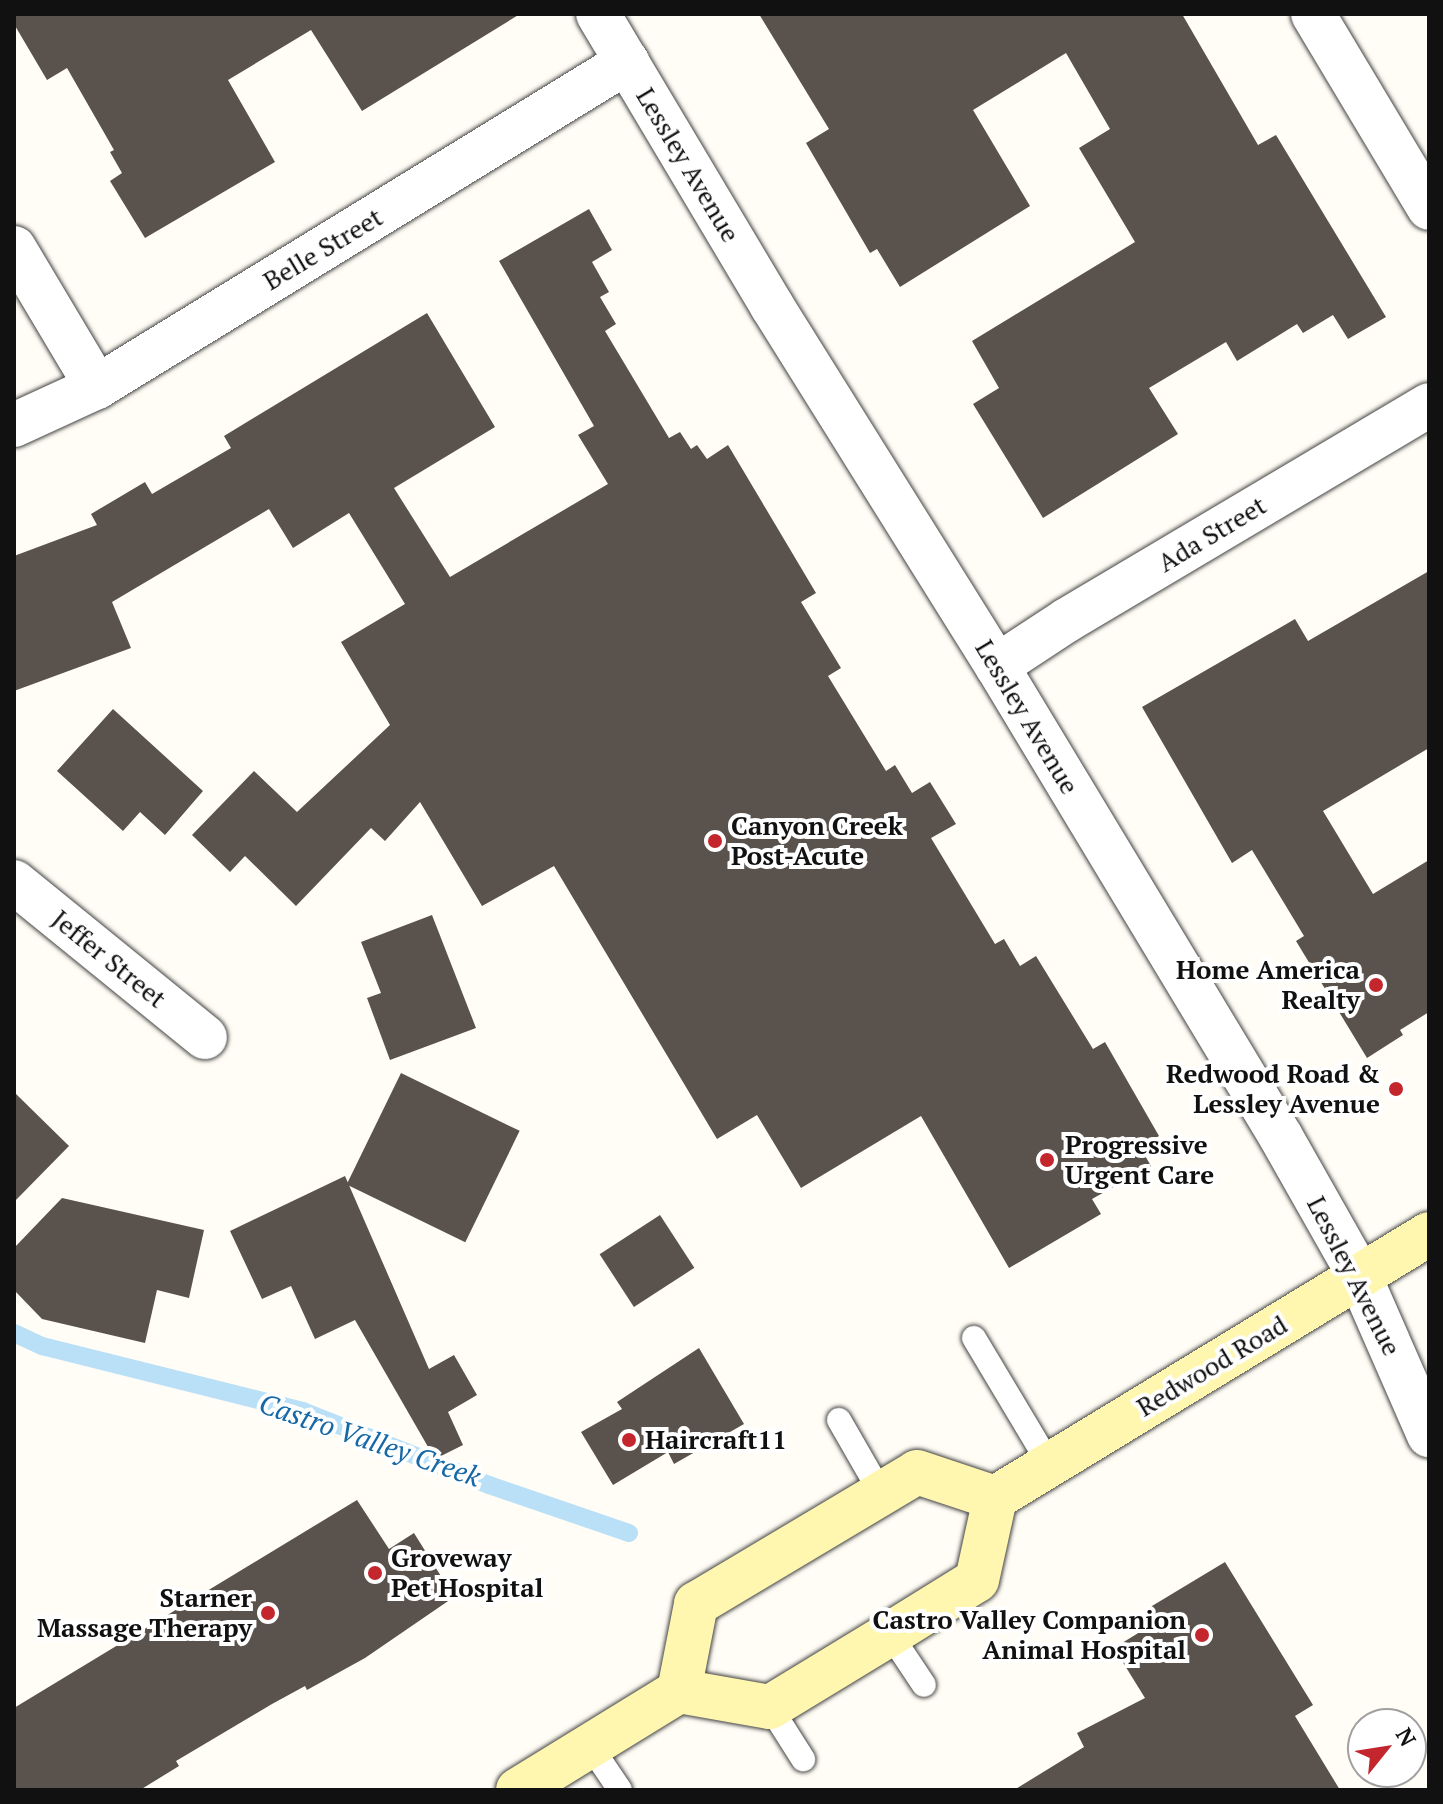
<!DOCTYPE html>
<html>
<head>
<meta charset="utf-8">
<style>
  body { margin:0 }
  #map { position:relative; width:1443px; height:1804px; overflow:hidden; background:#fffdf5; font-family:"PT Serif",serif }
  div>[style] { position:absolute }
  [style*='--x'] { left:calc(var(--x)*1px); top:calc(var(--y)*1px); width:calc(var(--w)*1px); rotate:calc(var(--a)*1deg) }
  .stream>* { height:18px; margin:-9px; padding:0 9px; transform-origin:9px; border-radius:9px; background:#b9e0f7 }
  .building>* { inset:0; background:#5a524d; transform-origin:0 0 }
  .roads { filter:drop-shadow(0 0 2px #444) drop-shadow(0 0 2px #444) }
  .lane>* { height:24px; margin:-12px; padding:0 12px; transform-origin:12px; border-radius:12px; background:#fff }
  .street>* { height:44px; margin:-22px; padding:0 22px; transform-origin:22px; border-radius:22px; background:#fff }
  .secondary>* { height:44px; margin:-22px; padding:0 22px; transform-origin:22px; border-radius:22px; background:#fff6b0 }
  .dots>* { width:22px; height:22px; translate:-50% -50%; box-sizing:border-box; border:4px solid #fff; border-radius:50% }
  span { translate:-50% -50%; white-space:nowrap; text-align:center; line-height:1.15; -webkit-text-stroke:8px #fff; paint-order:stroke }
  .street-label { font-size:26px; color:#111 }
  .poi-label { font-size:26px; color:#111; font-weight:700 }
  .left { translate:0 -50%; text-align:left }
  .right { translate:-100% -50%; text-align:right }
  .water-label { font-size:28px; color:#1768a6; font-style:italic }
  .frame { position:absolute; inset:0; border:16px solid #111; pointer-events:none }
  .north { position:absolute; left:1347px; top:1708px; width:80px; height:80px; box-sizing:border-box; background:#fff; border:2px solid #a0a0a0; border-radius:50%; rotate:60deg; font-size:22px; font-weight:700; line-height:32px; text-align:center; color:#111 }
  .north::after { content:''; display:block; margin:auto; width:28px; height:36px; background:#c4262e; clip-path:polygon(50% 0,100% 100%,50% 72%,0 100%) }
</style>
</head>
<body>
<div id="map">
  <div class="stream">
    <div style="--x:14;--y:1333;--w:31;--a:25"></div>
    <div style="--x:42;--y:1346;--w:269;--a:14"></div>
    <div style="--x:303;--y:1411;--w:200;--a:21.7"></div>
    <div style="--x:489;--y:1485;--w:148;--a:18.9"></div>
  </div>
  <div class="building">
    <div style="clip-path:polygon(14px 14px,520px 14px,362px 111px,311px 30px,228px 80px,275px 162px,145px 238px,110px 181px,122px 173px,110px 152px,114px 150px,67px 68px,47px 80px,14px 24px)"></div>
    <div style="clip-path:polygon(759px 14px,1182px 14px,1258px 145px,1276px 135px,1386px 317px,1348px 339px,1333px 315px,1303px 333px,1297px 324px,1237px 361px,1226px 342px,1149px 388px,1178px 434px,1043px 518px,973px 404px,999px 388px,972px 341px,1135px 242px,1079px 148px,1110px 129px,1066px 53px,973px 110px,1030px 206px,900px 287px,877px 249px,870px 253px,806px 143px,829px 129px)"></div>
    <div style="clip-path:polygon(589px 209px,612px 250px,592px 262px,609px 292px,600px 297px,616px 324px,605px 331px,669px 438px,680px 432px,691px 449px,697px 445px,707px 459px,728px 445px,816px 593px,801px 602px,841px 668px,828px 676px,886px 771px,895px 765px,912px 793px,930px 782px,956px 824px,931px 838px,995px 944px,1004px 939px,1020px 966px,1036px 956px,1093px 1049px,1105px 1042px,1159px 1136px,1140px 1147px,1151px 1166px,1092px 1199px,1101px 1214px,1009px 1268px,921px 1116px,801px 1188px,757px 1115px,717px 1139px,554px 866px,482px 906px,420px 802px,385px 841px,371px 828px,296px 906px,245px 856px,230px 872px,192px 835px,254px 771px,297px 812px,390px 725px,341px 642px,405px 604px,349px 513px,293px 548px,269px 509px,112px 602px,131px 648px,14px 691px,14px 556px,97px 525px,91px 514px,145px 482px,152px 494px,231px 448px,224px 436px,427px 313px,495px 427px,394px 488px,450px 577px,608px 484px,578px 435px,594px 426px,499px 261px)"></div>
    <div style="clip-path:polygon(1429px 571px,1429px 748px,1323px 811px,1373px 894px,1429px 860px,1429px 1012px,1400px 1030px,1403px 1035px,1367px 1058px,1296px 941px,1304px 936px,1252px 850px,1232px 863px,1142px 707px,1295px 619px,1308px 641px)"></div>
    <div style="clip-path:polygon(113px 709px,203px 791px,165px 835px,140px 812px,123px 831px,57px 771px)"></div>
    <div style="clip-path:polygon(432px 915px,476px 1028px,390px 1060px,367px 998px,381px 993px,361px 942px)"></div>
    <div style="left:401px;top:1073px;width:132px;height:124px;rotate:26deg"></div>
    <div style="clip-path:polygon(14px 1092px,69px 1146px,14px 1202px)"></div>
    <div style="clip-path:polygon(345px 1176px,429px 1369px,454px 1355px,477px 1395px,448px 1412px,463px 1445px,435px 1459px,355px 1320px,315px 1339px,291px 1286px,262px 1299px,230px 1231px)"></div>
    <div style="clip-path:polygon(62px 1198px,204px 1230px,189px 1298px,157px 1290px,145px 1343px,42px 1319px,14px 1290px,14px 1248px)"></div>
    <div style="left:660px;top:1215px;width:63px;height:72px;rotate:57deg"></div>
    <div style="clip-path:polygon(699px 1348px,744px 1424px,674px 1464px,668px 1452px,613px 1485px,581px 1432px,622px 1409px,617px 1402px)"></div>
    <div style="clip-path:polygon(357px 1500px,389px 1549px,414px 1533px,454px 1597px,365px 1658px,307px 1690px,305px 1686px,272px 1704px,176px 1761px,179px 1766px,140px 1790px,14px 1790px,14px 1708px)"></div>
    <div style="clip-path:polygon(1225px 1562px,1313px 1705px,1295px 1716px,1340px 1790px,1014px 1790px,1084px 1747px,1077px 1733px,1145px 1698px,1114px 1648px,1156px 1622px,1147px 1609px)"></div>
  </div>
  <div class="roads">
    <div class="lane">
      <div style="--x:974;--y:1338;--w:148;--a:59.1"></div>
      <div style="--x:839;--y:1420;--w:84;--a:60.1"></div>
      <div style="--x:890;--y:1634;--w:61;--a:56.3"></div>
      <div style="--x:770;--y:1707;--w:62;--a:57.6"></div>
      <div style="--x:591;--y:1747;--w:52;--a:56"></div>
    </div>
    <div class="street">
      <div style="--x:598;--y:14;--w:340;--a:59.2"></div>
      <div style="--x:772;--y:306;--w:425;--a:58"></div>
      <div style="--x:997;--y:666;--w:550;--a:58.91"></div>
      <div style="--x:1281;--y:1137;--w:159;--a:60.5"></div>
      <div style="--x:1359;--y:1275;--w:175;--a:66.4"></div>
      <div style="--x:1313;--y:14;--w:226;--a:59.1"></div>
      <div style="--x:14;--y:248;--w:162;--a:59.2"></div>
      <div style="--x:14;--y:425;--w:91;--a:-24.6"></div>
      <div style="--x:97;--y:387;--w:622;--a:-31.52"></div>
      <div style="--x:997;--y:666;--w:84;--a:-33.3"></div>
      <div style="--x:1067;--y:620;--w:421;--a:-30.7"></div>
      <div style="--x:14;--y:882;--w:246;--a:39.1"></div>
    </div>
    <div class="secondary">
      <div style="--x:679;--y:1691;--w:89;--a:-78.9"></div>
      <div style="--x:696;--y:1604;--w:257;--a:-30.8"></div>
      <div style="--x:917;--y:1472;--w:82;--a:18.4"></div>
      <div style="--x:518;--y:1790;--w:189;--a:-31.6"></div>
      <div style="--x:679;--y:1691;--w:92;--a:10"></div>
      <div style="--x:770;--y:1707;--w:140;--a:-31.3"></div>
      <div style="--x:890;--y:1634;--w:102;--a:-31.8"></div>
      <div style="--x:977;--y:1580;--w:84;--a:-77.6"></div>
      <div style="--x:995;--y:1498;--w:508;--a:-31.31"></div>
    </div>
  </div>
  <div class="dots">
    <div style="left:715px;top:841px;background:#c4262e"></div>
    <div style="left:1376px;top:985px;background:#c4262e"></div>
    <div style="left:1396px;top:1089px;background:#c4262e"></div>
    <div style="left:1047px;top:1160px;background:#c4262e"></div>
    <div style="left:629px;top:1440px;background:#c4262e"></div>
    <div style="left:375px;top:1573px;background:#c4262e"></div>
    <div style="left:268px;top:1613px;background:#c4262e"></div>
    <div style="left:1202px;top:1635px;background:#c4262e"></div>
  </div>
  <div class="street-label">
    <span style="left:688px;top:165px;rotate:59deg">Lessley Avenue</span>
    <span style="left:323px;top:249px;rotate:-31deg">Belle Street</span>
    <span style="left:1212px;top:534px;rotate:-31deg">Ada Street</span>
    <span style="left:1027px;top:717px;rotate:59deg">Lessley Avenue</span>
    <span style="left:109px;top:959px;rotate:39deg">Jeffer Street</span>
    <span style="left:1354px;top:1276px;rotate:63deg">Lessley Avenue</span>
    <span style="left:1212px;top:1366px;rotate:-31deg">Redwood Road</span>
  </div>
  <div class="poi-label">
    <span class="left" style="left:731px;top:841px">Canyon Creek<br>Post-Acute</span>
    <span class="right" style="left:1360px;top:985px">Home America<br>Realty</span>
    <span class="right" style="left:1380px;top:1089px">Redwood Road &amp;<br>Lessley Avenue</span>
    <span class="left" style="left:1065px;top:1160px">Progressive<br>Urgent Care</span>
    <span class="left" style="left:645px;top:1440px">Haircraft11</span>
    <span class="left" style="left:391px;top:1573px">Groveway<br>Pet Hospital</span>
    <span class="right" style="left:252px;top:1613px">Starner<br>Massage Therapy</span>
    <span class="right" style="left:1186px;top:1635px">Castro Valley Companion<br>Animal Hospital</span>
  </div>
  <div class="water-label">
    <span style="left:370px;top:1440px;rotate:19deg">Castro Valley Creek</span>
  </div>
  <div class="frame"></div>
  <div class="north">N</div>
</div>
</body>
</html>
